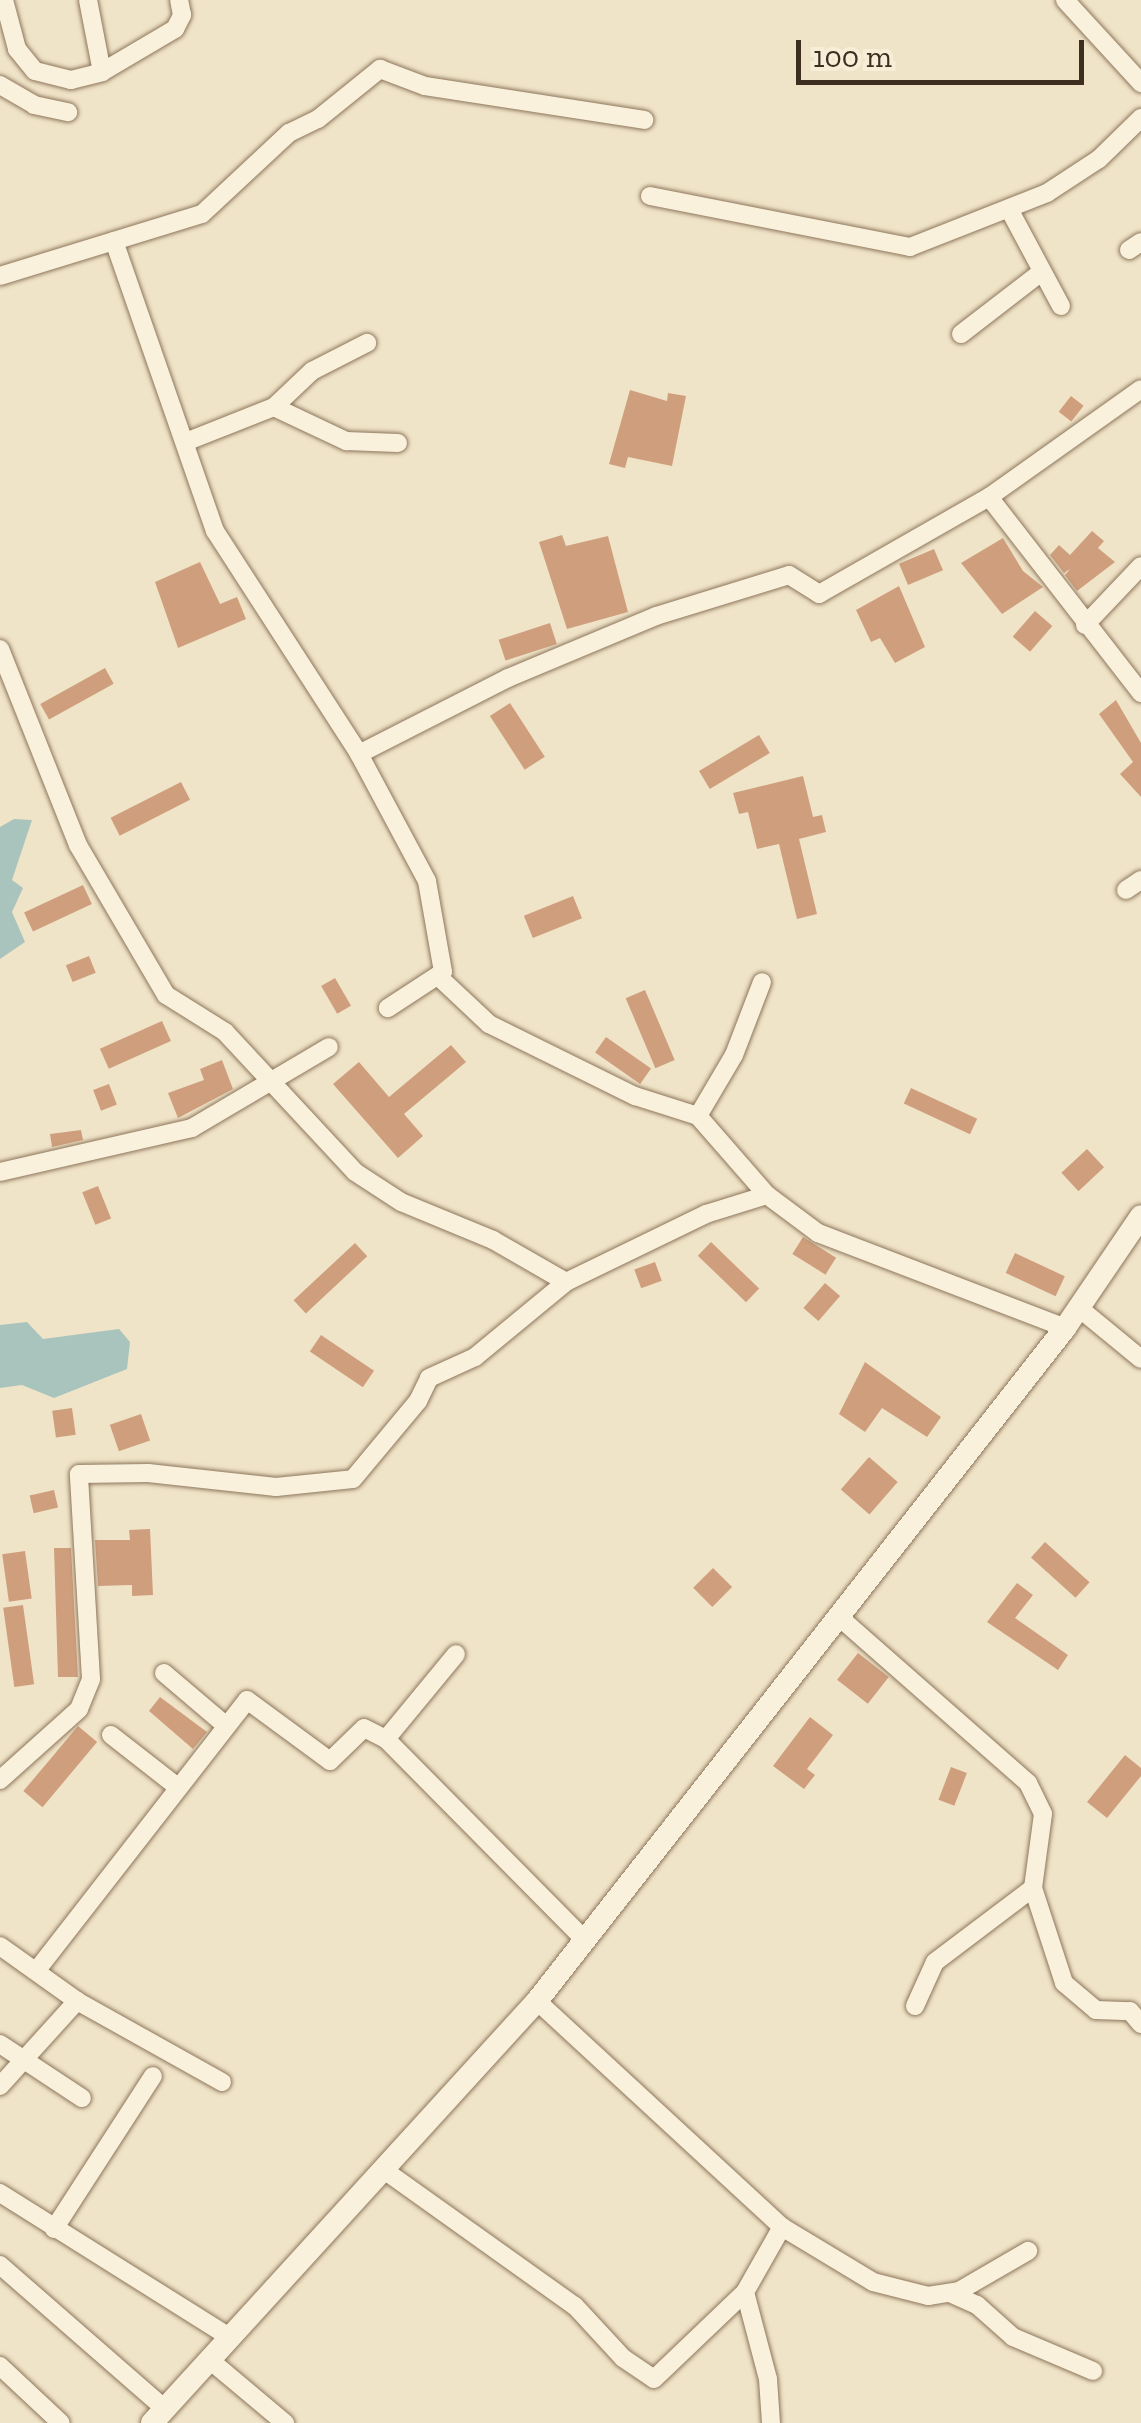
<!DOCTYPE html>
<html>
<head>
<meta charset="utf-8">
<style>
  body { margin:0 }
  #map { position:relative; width:1141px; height:2423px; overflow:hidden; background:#f0e4c8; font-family:"Zilla Slab",serif }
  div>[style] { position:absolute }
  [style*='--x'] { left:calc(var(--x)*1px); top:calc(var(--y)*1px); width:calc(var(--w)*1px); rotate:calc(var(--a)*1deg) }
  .water>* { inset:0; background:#a9c4bc }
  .building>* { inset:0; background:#cf9f7d; transform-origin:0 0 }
  .roads { filter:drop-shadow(0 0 2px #8d765c) drop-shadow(0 0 2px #8d765c) }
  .minor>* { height:18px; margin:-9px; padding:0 9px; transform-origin:9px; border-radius:9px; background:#faf1dc }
  .tertiary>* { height:22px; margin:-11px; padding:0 11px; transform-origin:11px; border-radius:11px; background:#faf1dc }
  span { translate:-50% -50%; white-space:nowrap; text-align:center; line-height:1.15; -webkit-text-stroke:10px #f7eed8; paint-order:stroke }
  .scale { position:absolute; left:796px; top:40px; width:288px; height:45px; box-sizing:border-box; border:5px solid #3d2e20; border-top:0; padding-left:12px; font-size:30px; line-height:35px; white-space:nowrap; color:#3d2e20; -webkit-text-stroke:8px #f7eed8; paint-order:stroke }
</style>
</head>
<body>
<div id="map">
  <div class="water">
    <div style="clip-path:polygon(14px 819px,32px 820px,12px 880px,23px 888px,12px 912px,25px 942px,0 959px,0 827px)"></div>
    <div style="clip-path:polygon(27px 1322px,43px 1339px,119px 1329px,130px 1342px,127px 1369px,54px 1398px,22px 1385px,0 1388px,0 1325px)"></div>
  </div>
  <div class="building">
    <div style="clip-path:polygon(630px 390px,667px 401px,668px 393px,686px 396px,672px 466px,628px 457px,625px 468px,609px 464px)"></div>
    <div style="left:1071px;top:396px;width:16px;height:20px;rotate:38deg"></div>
    <div style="clip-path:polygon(1092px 531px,1104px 541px,1098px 548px,1115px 562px,1077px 591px,1065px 575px,1070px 569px,1064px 573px,1050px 555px,1059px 545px,1070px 555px)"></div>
    <div style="clip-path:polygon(562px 535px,566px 546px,608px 536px,628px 612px,567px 629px,539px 542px)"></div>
    <div style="clip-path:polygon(1003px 538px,1023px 571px,1043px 587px,1002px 614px,961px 563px)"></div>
    <div style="left:934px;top:549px;width:23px;height:38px;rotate:67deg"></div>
    <div style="clip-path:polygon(200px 562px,220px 604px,237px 597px,246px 619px,178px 648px,155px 582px)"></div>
    <div style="clip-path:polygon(899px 586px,925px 647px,895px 663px,880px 638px,871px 642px,856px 610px)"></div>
    <div style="left:1035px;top:611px;width:23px;height:34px;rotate:41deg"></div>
    <div style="left:550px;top:623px;width:22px;height:54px;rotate:72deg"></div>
    <div style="left:105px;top:668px;width:18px;height:74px;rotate:61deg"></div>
    <div style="clip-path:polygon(1116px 700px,1141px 743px,1141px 797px,1120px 774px,1133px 762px,1099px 714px)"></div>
    <div style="left:510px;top:703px;width:64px;height:24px;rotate:57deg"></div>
    <div style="left:759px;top:735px;width:21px;height:70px;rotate:59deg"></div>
    <div style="clip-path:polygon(803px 776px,813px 817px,822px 815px,826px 832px,799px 839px,817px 914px,797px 919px,779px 844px,757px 849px,748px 812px,739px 814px,733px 793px)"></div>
    <div style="left:181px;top:782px;width:20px;height:79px;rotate:63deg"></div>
    <div style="left:83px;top:885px;width:21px;height:65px;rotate:65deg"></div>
    <div style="left:573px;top:896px;width:24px;height:53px;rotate:68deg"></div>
    <div style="left:89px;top:956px;width:18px;height:25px;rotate:68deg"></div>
    <div style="left:335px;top:978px;width:32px;height:16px;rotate:60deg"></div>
    <div style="left:645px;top:990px;width:76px;height:21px;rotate:67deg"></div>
    <div style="left:162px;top:1021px;width:22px;height:68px;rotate:66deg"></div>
    <div style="left:606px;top:1037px;width:55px;height:19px;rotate:35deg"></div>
    <div style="clip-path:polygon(451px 1045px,466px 1062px,404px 1114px,423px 1136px,398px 1158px,333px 1084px,359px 1062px,389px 1097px)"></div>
    <div style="clip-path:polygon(222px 1060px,233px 1089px,178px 1118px,168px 1093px,204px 1080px,200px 1069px)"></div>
    <div style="left:109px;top:1084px;width:22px;height:17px;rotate:69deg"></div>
    <div style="left:911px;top:1088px;width:73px;height:17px;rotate:25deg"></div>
    <div style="clip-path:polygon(81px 1130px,83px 1140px,52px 1147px,50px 1134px)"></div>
    <div style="left:1087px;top:1149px;width:25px;height:35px;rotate:47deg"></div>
    <div style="left:98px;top:1186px;width:35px;height:17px;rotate:68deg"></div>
    <div style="left:803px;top:1237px;width:39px;height:20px;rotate:32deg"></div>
    <div style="left:711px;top:1242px;width:67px;height:19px;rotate:44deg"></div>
    <div style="left:355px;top:1243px;width:18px;height:84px;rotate:47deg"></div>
    <div style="left:1015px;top:1253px;width:55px;height:22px;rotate:25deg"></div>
    <div style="left:655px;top:1262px;width:20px;height:22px;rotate:70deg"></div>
    <div style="left:825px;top:1283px;width:20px;height:33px;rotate:41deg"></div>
    <div style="left:321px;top:1335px;width:64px;height:20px;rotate:34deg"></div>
    <div style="clip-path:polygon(865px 1362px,941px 1417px,927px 1437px,882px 1408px,865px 1432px,839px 1414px)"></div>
    <div style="left:72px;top:1408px;width:27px;height:20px;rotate:82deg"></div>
    <div style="left:141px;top:1414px;width:28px;height:33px;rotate:71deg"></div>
    <div style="left:869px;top:1457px;width:38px;height:43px;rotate:41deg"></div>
    <div style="left:54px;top:1490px;width:18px;height:25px;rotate:77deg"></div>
    <div style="clip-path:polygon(150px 1529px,153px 1595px,132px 1596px,132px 1585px,98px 1586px,95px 1540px,130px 1540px,129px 1530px)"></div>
    <div style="left:1045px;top:1542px;width:60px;height:21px;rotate:42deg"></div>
    <div style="clip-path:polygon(54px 1548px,71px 1548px,78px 1677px,58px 1677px)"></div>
    <div style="left:25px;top:1551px;width:48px;height:23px;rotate:82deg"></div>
    <div style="left:713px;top:1568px;width:27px;height:28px;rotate:45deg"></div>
    <div style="clip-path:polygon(1017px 1583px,1033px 1595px,1015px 1618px,1068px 1655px,1058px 1670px,987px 1622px)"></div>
    <div style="left:23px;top:1605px;width:80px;height:20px;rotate:82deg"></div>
    <div style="left:858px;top:1653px;width:39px;height:34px;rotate:38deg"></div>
    <div style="clip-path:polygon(160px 1697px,207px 1732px,193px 1749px,149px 1711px)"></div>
    <div style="clip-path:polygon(810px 1717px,833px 1735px,807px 1769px,815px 1775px,804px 1789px,773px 1766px)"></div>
    <div style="left:78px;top:1726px;width:25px;height:85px;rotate:40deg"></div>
    <div style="clip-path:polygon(1125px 1755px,1141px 1768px,1141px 1776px,1107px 1818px,1087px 1802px)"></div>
    <div style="left:951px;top:1767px;width:17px;height:35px;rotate:21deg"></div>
  </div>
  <div class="roads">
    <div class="minor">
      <div style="--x:4;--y:0;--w:51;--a:75.1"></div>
      <div style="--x:17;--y:49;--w:28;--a:51"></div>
      <div style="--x:35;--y:71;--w:37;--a:14"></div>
      <div style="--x:71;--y:80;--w:32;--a:-14"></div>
      <div style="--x:102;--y:72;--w:85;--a:-30.5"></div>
      <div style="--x:175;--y:29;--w:16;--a:-63"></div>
      <div style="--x:182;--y:15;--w:15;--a:-101"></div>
      <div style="--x:88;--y:0;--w:73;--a:79"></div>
      <div style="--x:1065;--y:0;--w:113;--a:47.5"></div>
      <div style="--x:0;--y:85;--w:39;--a:30"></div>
      <div style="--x:34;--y:105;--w:35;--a:12"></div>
      <div style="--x:650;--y:196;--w:265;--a:11.1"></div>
      <div style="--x:910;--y:247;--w:147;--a:-21.5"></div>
      <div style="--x:1047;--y:193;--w:62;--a:-33.2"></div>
      <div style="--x:1099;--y:159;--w:59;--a:-44.3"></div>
      <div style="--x:1009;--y:209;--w:110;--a:61.8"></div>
      <div style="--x:114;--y:241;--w:307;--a:70.8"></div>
      <div style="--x:215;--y:531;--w:265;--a:57.1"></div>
      <div style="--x:359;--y:754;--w:144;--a:61.8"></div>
      <div style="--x:427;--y:881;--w:92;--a:80"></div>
      <div style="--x:443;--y:972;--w:66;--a:146.8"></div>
      <div style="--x:1129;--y:250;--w:14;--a:-34"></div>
      <div style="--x:0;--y:276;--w:211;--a:-17.1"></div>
      <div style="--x:202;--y:214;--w:119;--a:-43"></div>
      <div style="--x:289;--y:133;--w:32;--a:-26"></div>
      <div style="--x:318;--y:119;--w:80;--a:-38.9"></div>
      <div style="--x:380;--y:69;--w:48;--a:20.7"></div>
      <div style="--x:425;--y:86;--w:222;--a:8.8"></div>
      <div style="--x:961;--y:334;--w:98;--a:-37.6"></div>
      <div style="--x:274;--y:407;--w:52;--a:-43.5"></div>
      <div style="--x:312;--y:371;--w:62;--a:-27"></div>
      <div style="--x:188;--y:441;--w:92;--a:-21.6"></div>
      <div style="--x:274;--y:407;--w:80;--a:25.3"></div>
      <div style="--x:346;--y:441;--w:52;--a:2.2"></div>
      <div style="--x:989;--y:497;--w:248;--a:52.2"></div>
      <div style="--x:1085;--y:625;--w:81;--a:-46.5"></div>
      <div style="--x:0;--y:649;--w:211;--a:68.3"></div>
      <div style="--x:78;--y:845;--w:174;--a:59.6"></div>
      <div style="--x:166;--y:995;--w:70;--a:32.1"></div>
      <div style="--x:225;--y:1032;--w:191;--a:47.1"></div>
      <div style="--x:355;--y:1172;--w:55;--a:33.1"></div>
      <div style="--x:401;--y:1202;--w:100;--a:22.4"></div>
      <div style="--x:493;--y:1240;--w:84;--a:29.9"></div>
      <div style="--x:566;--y:1282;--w:156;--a:-25.9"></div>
      <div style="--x:706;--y:1214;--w:64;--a:-17.3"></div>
      <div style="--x:359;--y:754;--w:167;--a:-27"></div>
      <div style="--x:508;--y:678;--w:160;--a:-22.7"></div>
      <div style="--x:656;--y:616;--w:139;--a:-17.1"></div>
      <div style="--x:789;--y:575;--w:36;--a:32"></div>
      <div style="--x:819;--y:594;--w:196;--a:-29.7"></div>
      <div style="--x:989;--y:497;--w:186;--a:-35.4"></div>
      <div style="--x:1126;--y:890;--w:18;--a:-34"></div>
      <div style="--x:441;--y:979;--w:66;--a:43.2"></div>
      <div style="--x:489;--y:1024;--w:163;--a:26.3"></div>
      <div style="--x:635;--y:1096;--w:66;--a:17.6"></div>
      <div style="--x:698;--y:1116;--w:105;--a:48.9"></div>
      <div style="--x:767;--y:1195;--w:64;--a:36.7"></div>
      <div style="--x:818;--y:1233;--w:265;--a:21"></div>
      <div style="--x:698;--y:1116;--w:71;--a:-59.5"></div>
      <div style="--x:734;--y:1055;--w:78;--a:-69"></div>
      <div style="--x:0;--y:1172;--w:197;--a:-12.9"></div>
      <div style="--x:192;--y:1128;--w:159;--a:-30.6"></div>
      <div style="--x:1079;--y:1308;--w:80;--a:39.4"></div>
      <div style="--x:838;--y:1616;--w:253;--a:41.3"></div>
      <div style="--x:1028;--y:1783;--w:34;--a:64"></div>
      <div style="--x:1043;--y:1814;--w:75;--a:97.7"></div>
      <div style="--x:1033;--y:1888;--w:100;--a:71.9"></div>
      <div style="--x:1064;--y:1983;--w:42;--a:40.2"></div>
      <div style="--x:1096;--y:2010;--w:34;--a:2"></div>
      <div style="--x:1130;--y:2011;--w:17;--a:50"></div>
      <div style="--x:164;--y:1673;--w:79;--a:40.4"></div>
      <div style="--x:111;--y:1735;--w:81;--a:38"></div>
      <div style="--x:386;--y:1739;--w:110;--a:-50.5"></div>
      <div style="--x:0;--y:1780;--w:106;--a:-41.9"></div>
      <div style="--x:79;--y:1709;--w:32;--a:-68"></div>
      <div style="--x:91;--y:1679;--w:205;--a:-93.4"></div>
      <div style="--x:79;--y:1474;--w:69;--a:-0.8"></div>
      <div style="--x:148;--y:1473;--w:129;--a:6.2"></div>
      <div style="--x:276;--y:1487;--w:77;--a:-5.9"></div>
      <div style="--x:353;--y:1479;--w:102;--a:-50.2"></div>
      <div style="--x:418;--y:1401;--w:25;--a:-64"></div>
      <div style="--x:429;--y:1378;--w:51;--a:-24.5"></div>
      <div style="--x:475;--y:1357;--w:118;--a:-39.5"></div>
      <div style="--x:0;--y:1946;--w:95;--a:35.5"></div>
      <div style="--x:77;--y:2001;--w:166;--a:29.2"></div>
      <div style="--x:37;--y:1970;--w:342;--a:-52.1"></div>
      <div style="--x:247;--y:1700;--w:103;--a:36.3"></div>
      <div style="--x:330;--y:1761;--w:47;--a:-44.1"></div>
      <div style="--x:364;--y:1728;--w:25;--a:27"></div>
      <div style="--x:386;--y:1739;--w:283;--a:45.3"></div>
      <div style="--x:537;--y:2001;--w:333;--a:42.7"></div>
      <div style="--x:782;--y:2227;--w:106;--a:31.1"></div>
      <div style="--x:873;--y:2282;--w:57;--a:14.3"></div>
      <div style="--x:928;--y:2296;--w:31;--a:-9"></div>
      <div style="--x:959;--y:2291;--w:80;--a:-30.1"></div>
      <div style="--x:915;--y:2006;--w:48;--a:-65.6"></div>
      <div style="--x:935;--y:1962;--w:123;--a:-37.1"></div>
      <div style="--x:0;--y:2044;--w:98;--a:33.4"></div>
      <div style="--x:0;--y:2086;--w:115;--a:-47.8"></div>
      <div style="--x:384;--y:2170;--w:234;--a:35.5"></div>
      <div style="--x:575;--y:2306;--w:71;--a:47.3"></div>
      <div style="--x:623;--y:2358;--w:37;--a:34"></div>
      <div style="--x:654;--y:2379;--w:126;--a:-43.7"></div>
      <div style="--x:0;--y:2193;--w:271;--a:32.1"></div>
      <div style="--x:54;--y:2229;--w:182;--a:-57.1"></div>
      <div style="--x:0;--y:2265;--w:219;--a:41.1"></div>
      <div style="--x:950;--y:2293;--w:30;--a:24"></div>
      <div style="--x:977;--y:2305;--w:48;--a:41.6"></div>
      <div style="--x:1013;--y:2337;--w:87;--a:23"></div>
      <div style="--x:211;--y:2361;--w:97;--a:40"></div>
      <div style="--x:0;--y:2366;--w:83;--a:43.1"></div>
      <div style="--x:771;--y:2423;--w:44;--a:-93.9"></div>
      <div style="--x:768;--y:2379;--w:90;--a:-104.8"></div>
      <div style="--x:745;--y:2292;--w:75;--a:-60.4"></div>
    </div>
    <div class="tertiary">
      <div style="--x:152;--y:2423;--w:571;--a:-47.63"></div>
      <div style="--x:537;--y:2001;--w:855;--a:-51.88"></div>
      <div style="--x:1065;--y:1328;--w:135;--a:-55.8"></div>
    </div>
  </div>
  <div class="scale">100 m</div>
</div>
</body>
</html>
